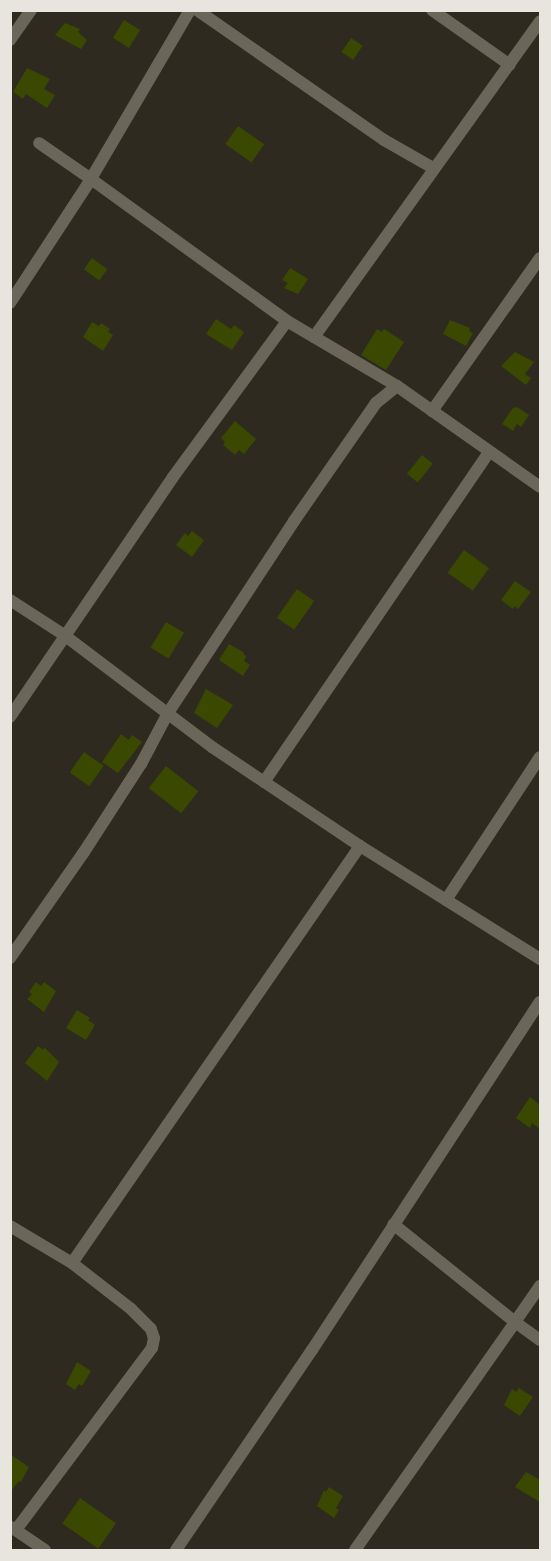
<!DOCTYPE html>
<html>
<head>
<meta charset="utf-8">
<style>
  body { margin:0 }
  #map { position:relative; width:551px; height:1561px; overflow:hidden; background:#2e2a1f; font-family:"PT Serif",serif }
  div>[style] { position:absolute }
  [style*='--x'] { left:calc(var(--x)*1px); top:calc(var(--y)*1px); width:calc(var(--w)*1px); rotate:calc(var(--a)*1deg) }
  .building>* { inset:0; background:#3b4800; transform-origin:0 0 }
  .street>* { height:12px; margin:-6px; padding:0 6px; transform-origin:6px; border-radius:6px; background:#6b665a }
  span { translate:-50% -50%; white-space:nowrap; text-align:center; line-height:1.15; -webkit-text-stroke:5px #15130e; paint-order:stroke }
  .frame { position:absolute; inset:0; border:12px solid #e8e5de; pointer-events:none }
</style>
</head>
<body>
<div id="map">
  <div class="building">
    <div style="left:124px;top:20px;width:19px;height:21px;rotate:32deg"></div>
    <div style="clip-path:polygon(65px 23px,80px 29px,78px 32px,87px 40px,81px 49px,55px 35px)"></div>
    <div style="left:351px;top:38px;width:14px;height:17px;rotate:34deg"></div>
    <div style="clip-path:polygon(27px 68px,50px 79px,44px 89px,55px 95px,47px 108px,26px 94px,23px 99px,13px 92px)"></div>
    <div style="left:238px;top:126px;width:32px;height:22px;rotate:35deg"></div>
    <div style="left:92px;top:258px;width:19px;height:14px;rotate:36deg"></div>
    <div style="clip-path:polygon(290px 268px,308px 279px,298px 294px,284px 288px,288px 283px,282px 280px)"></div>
    <div style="clip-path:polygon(216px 319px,231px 329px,234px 325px,244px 332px,232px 350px,206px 334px)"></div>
    <div style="clip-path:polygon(450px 320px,470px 328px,469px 331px,473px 333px,466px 346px,443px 334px)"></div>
    <div style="clip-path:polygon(92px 322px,99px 326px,101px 323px,110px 329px,108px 332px,113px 335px,103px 351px,83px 337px)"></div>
    <div style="clip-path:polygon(377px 329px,382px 332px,384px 329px,404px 342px,386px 370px,361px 355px)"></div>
    <div style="clip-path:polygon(515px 352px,534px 362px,525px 374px,531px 378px,526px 385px,501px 366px)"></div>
    <div style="clip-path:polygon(517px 407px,529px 415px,521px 427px,517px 424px,513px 431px,502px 424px,513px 408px)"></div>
    <div style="clip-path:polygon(235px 421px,256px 439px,244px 454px,239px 450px,235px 455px,223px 445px,225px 442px,221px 438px)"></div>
    <div style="left:422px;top:455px;width:14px;height:24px;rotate:39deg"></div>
    <div style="clip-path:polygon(192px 531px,204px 540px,192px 557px,176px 545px,185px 533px,188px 536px)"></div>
    <div style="left:464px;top:550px;width:31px;height:28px;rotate:36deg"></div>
    <div style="clip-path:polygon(515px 581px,531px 592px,518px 609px,515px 606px,513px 609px,501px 600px)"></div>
    <div style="left:297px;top:589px;width:21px;height:35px;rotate:35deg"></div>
    <div style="left:166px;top:622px;width:21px;height:30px;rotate:31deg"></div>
    <div style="clip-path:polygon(229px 644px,243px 652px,246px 657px,244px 661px,250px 665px,243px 676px,219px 660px)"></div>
    <div style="clip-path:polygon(206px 689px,233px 705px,217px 728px,194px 713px)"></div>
    <div style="clip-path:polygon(121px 734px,129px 740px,132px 735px,142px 742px,118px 773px,102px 762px)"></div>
    <div style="left:84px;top:752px;width:24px;height:25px;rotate:35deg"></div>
    <div style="left:166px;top:766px;width:41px;height:28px;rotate:38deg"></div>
    <div style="clip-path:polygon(36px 982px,41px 986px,44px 982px,56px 991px,44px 1012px,27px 999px,32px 994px,29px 992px)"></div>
    <div style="clip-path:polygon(77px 1010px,90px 1018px,88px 1020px,95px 1025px,86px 1040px,66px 1028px)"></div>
    <div style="clip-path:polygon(38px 1046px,43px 1050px,44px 1047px,59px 1062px,47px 1081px,25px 1063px)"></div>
    <div style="clip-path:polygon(530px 1097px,540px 1105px,540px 1129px,532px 1123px,530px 1128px,516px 1118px)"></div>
    <div style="clip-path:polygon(77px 1362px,91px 1371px,82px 1386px,79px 1384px,75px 1390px,66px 1384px)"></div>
    <div style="clip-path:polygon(519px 1388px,533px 1397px,520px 1416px,504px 1405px,512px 1389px,516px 1392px)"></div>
    <div style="clip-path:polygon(10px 1454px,29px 1467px,21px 1482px,19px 1481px,10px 1492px)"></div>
    <div style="clip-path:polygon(526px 1472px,540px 1480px,540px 1502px,515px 1487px)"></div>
    <div style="clip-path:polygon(329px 1487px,343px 1496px,336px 1508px,339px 1510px,334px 1518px,317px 1506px,324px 1490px,326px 1492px)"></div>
    <div style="left:80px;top:1498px;width:44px;height:31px;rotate:35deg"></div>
  </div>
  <div class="street">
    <div style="--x:190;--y:10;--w:196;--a:120.4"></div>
    <div style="--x:91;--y:179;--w:242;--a:35.9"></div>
    <div style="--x:287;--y:321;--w:128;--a:30.6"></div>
    <div style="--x:397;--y:386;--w:175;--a:35.2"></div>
    <div style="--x:197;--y:10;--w:228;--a:34.8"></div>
    <div style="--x:384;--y:140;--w:56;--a:29.7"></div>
    <div style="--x:432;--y:10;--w:95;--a:35.2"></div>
    <div style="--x:10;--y:40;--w:37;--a:-55"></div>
    <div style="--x:10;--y:303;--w:148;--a:-56.8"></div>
    <div style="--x:91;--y:179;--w:63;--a:-145.3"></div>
    <div style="--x:314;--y:337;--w:388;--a:-54.4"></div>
    <div style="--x:432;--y:411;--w:187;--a:-54.8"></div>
    <div style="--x:10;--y:600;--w:64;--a:32.9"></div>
    <div style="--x:64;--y:635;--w:186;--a:37.1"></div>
    <div style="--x:212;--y:747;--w:178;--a:33.8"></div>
    <div style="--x:360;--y:846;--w:213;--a:32.1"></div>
    <div style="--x:10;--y:717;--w:290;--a:-55.8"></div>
    <div style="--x:173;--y:477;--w:193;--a:-53.8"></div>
    <div style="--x:264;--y:782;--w:399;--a:-55.7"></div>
    <div style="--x:446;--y:900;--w:171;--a:-56.7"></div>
    <div style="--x:10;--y:958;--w:129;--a:-55.1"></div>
    <div style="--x:84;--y:852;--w:105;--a:-57.1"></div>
    <div style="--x:141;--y:764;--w:58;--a:-62.1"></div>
    <div style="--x:168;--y:713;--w:230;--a:-56.7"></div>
    <div style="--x:294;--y:521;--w:144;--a:-55.2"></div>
    <div style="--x:376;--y:403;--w:27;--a:-39"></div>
    <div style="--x:10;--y:1226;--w:72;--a:30.8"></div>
    <div style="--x:72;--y:1263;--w:75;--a:37.9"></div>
    <div style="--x:131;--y:1309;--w:28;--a:45"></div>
    <div style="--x:151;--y:1329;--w:9;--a:72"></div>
    <div style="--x:154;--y:1338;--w:10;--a:101"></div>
    <div style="--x:152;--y:1348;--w:227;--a:126.8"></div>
    <div style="--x:72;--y:1263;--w:507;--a:-55.37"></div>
    <div style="--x:540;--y:1286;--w:44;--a:124.8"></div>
    <div style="--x:515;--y:1322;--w:31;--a:36"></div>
    <div style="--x:11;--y:1527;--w:41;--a:34.1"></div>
    <div style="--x:176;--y:1550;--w:242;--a:-55.8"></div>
    <div style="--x:312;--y:1350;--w:416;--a:-56.8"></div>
    <div style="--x:355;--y:1550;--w:279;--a:-54.9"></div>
    <div style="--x:515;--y:1322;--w:156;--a:-141.2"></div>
  </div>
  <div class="frame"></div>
</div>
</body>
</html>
